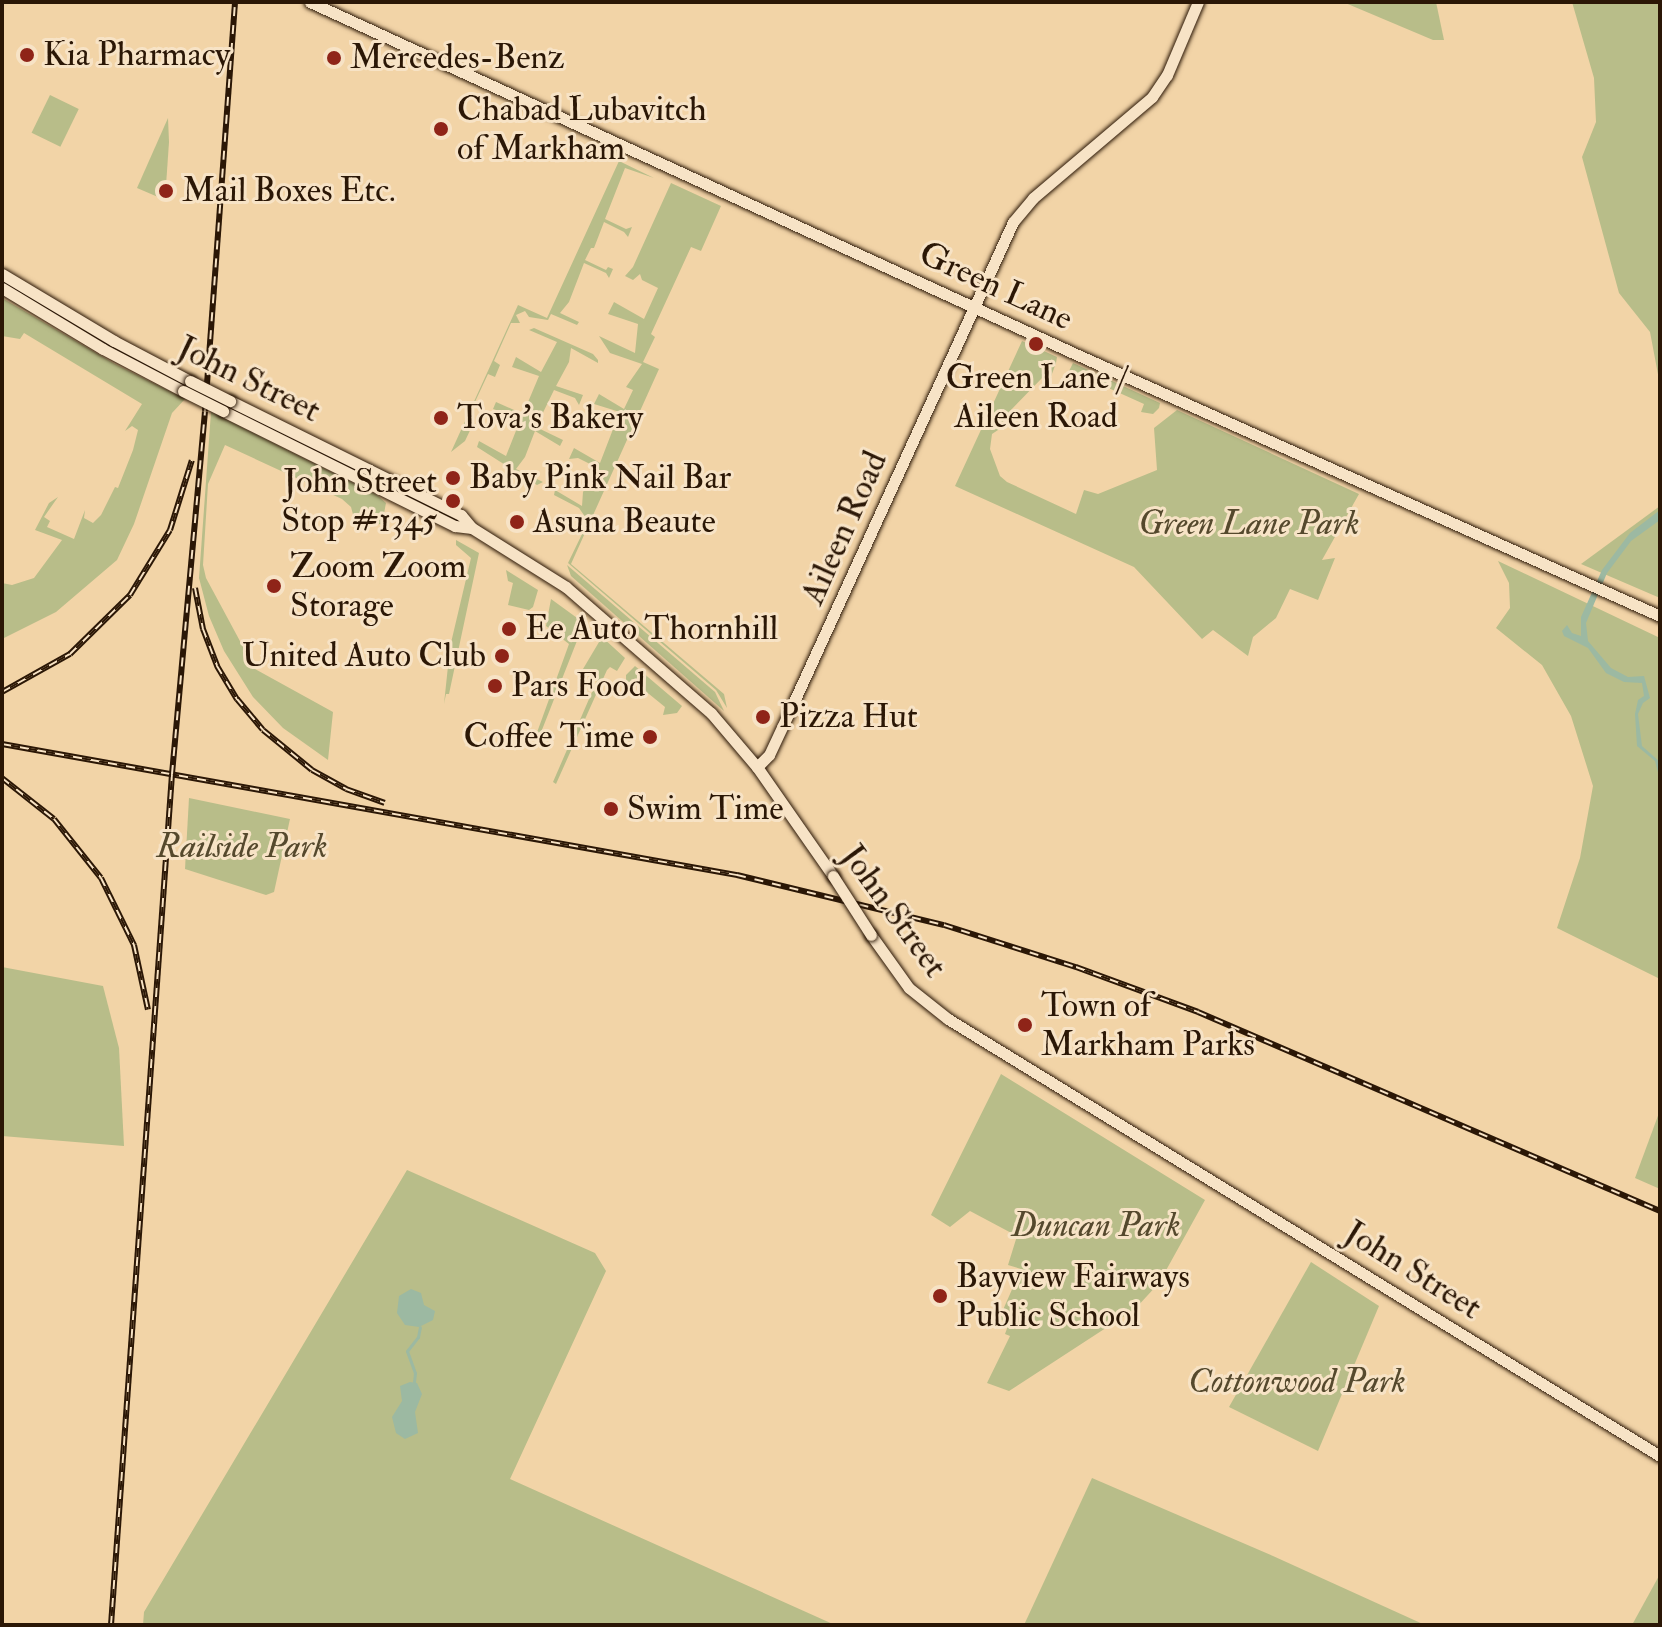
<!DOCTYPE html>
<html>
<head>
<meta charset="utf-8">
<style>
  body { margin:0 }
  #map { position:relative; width:1662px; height:1627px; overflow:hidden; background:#f2d4a7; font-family:"IM FELL Double Pica",serif }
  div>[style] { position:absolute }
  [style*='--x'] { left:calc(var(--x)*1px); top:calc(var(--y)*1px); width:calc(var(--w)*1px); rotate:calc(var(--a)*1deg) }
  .green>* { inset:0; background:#b8bd89; transform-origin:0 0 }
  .water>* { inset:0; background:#9cb9a2 }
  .stream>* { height:3px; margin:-1.5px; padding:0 1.5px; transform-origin:1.5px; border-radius:1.5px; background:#9cb9a2 }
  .roads { filter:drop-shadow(0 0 2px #2b1706) drop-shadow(0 0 2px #2b1706) }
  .secondary>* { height:11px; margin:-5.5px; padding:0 5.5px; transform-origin:5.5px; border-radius:5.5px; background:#f7e3c6 }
  .rail>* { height:6px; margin-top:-3px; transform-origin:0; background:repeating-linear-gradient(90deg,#f7e3c6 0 9px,#2b1706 0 18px); box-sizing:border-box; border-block:2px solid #2b1706 }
  .bridges { filter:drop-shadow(0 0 2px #2b1706) drop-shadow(0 0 2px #2b1706) }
  .secondary-bridge>* { height:11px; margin:-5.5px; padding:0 5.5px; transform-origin:5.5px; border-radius:5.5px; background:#f7e3c6 }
  .dots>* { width:22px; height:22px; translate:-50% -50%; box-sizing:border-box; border:4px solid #f7e3c6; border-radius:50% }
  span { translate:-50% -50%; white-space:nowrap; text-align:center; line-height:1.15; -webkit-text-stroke:6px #f7e3c6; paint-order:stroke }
  .poi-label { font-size:34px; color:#2b1706 }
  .left { translate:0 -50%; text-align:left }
  .right { translate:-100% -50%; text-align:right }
  .street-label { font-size:34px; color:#2b1706 }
  .park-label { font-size:34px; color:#55492d; font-style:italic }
  .frame { position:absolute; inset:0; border:4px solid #2b1706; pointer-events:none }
</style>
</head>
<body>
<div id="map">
  <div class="green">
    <div style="clip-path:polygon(1343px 2px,1436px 2px,1444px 40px,1433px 40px)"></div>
    <div style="clip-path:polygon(1572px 2px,1660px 2px,1660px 385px,1650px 332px,1619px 293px,1582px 157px,1596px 122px,1594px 78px)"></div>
    <div style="left:50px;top:95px;width:32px;height:42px;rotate:26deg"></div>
    <div style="clip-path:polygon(168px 118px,169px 142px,165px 200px,137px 188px)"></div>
    <div style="clip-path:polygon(619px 161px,654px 178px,625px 168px,605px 219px,626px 229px,632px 227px,628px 237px,624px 232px,604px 222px,594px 248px,591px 248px,585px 260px,606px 270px,608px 267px,613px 269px,609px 278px,606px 273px,584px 263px,569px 302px,560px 313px,579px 322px,577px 325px,551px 314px,548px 320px,529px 317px,525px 311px,516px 315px,520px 323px,511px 323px,494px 361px,500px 365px,495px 377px,488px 374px,467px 419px,474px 422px,465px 441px,451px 452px,518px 305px,547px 318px)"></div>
    <div style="clip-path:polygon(671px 183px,721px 206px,701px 251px,691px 247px,651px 334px,655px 337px,643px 362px,659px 369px,571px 564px,724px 694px,727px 708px,716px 690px,568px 563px,583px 532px,580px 527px,588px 521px,579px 508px,554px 495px,555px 490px,582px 506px,583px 492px,598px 468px,578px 458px,569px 459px,574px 448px,600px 463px,615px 424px,618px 425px,623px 413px,594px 404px,599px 394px,624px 409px,633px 390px,626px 387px,642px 364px,610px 353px,599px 336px,635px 353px,638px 324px,608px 314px,614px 302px,644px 319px,658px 288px,642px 280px,640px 274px,633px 280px,625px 276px,633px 267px)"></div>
    <div style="clip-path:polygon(2px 298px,115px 364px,185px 399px,172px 413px,134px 524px,117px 560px,56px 612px,2px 639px,2px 583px,12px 585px,34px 578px,62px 540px,35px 530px,49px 503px,58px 497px,44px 517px,50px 521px,47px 527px,74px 539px,85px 510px,84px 518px,93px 523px,101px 515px,115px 487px,118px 488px,133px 450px,138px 430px,132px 426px,125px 431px,142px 404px,24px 333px,20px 339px,2px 336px)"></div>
    <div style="clip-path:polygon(534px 328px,593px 354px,598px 360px,598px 363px,571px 348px,569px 362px,556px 386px,583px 395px,579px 405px,575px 398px,554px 390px,536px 427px,563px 440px,560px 446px,535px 431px,525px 457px,516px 469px,543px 482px,537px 485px,477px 447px,479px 441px,506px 456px,521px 418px,493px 409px,496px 402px,523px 414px,539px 376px,512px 367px,516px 357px,541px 372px,557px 342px,529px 330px)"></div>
    <div style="clip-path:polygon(1022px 341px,1057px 357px,1056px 363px,1049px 382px,1043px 377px,1008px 413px,1002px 413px,1003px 422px,1010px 422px,992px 434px,990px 449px,1000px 476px,1007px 482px,1076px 514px,1084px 490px,1098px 494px,1157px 470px,1154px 428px,1177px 410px,1359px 494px,1322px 560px,1335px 558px,1318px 600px,1290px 589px,1276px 618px,1253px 637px,1248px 656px,1213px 630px,1202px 639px,1134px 567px,955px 486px)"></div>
    <div style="clip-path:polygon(1073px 363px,1160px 403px,1159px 408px,1153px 414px,1141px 412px,1144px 404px,1084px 377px,1080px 384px,1073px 380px,1068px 373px)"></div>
    <div style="clip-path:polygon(211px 412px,377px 495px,386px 503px,382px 524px,367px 525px,354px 518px,351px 507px,342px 499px,225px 445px,208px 484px,203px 565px,206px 578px,255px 669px,333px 712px,328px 760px,283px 728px,253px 697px,224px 651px,209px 616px,199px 578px)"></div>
    <div style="clip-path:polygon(1660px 506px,1660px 598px,1581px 564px)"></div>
    <div style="clip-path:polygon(456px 540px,479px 553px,449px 694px,446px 694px,444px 704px,450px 647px,471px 558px,456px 545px)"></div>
    <div style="clip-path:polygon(1498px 561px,1660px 638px,1660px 979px,1557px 928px,1580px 858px,1593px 786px,1571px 716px,1542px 665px,1496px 628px,1510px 608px,1509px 583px)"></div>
    <div style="clip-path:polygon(567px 565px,715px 692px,724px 711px,571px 576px)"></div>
    <div style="clip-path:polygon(506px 570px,538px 590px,533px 607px,529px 610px,508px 605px,513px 583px,508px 581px)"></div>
    <div style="clip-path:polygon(551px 599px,584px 623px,538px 740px,535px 738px,569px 644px,546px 626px)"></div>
    <div style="clip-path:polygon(602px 637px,625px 658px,617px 671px,610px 667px,607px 670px,556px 784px,553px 782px,599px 676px,583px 669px)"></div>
    <div style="clip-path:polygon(635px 666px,682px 706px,677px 713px,663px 715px,665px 707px,633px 681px,626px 684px,626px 675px)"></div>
    <div style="clip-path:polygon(189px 798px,290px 819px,274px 892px,266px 895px,185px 869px)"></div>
    <div style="clip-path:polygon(2px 967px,103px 986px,119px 1048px,124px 1146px,2px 1136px)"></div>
    <div style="clip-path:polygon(1001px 1074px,1205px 1200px,1159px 1283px,1135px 1309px,1009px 1391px,987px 1383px,1010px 1336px,1005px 1334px,1009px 1323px,999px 1319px,1021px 1269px,1008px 1265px,1017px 1236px,970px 1211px,950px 1227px,931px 1215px)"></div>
    <div style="clip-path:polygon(1659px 1113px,1660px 1113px,1660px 1189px,1635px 1178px)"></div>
    <div style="clip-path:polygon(407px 1170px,595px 1253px,606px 1271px,510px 1479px,835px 1625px,143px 1625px,144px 1612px)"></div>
    <div style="clip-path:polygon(1311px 1262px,1379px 1306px,1318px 1451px,1229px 1407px)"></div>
    <div style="clip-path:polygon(1092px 1478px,1273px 1556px,1425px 1625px,1024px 1625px)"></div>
    <div style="clip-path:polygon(1660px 1574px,1660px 1625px,1632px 1625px)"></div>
  </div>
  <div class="water">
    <div style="clip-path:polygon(1660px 510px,1660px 520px,1631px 541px,1607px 573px,1586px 623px,1588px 641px,1611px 668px,1628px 677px,1644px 676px,1650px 698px,1643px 703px,1638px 714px,1642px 746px,1660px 762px,1660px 780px,1655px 761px,1637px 746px,1635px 714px,1638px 700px,1644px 696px,1642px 683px,1624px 682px,1606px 673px,1588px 648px,1564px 636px,1562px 631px,1567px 625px,1572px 633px,1581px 636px,1581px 617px,1602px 570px,1630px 533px)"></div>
    <div style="clip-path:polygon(411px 1289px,421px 1293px,424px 1305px,435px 1311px,433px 1320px,419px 1327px,405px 1325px,397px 1313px,399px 1296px)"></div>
    <div style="clip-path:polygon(410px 1382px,417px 1383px,422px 1394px,415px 1412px,418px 1433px,405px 1439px,396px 1433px,392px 1417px,402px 1401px,400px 1386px)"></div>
  </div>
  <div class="stream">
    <div style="--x:1660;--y:689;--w:9;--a:90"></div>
    <div style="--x:414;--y:1382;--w:9;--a:-84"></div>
    <div style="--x:415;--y:1373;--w:23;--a:-110"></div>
    <div style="--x:407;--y:1351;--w:18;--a:-52"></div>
    <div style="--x:418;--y:1337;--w:10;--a:-79"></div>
  </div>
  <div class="roads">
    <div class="secondary">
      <div style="--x:310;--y:2;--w:835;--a:24.69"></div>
      <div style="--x:1069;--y:351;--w:648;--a:24.15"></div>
      <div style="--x:2;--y:274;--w:131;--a:30.9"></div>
      <div style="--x:114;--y:341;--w:86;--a:27.8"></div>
      <div style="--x:2;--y:288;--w:118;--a:31.1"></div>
      <div style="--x:103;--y:349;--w:90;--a:27.7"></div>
      <div style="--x:230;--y:401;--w:258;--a:26.3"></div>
      <div style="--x:461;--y:515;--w:17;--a:50"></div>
      <div style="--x:472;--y:528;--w:111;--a:32.1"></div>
      <div style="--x:566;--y:587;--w:192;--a:41"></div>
      <div style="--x:711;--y:713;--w:71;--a:49.6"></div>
      <div style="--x:757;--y:767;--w:133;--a:55.1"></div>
      <div style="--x:223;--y:411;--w:259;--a:26.4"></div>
      <div style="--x:455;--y:526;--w:17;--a:7"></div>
      <div style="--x:757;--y:767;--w:17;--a:-45"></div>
      <div style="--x:769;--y:755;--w:52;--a:-64.9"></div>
      <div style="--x:791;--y:708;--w:534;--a:-65.45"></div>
      <div style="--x:1013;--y:222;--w:31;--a:-50"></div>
      <div style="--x:1033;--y:198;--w:156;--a:-40.3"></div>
      <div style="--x:1152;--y:97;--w:27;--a:-56"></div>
      <div style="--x:1167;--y:75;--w:79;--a:-67"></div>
      <div style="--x:871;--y:935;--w:65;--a:54.4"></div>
      <div style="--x:909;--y:988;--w:50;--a:38.5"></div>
      <div style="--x:948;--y:1019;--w:835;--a:31.54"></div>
    </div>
  </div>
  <div class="rail">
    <div style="--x:195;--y:588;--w:42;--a:79"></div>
    <div style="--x:203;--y:629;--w:40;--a:69"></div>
    <div style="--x:217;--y:666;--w:39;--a:59"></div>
    <div style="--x:237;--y:699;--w:40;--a:50"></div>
    <div style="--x:263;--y:730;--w:63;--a:39.2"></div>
    <div style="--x:312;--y:770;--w:39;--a:29"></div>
    <div style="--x:346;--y:789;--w:41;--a:19.7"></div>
    <div style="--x:2;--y:692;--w:78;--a:-29.2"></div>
    <div style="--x:70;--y:654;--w:84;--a:-44.5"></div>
    <div style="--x:130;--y:595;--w:76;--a:-58.4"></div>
    <div style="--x:170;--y:530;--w:73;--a:-72.6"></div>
    <div style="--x:2;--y:744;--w:747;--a:10.11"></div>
    <div style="--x:737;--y:875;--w:213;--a:13.6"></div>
    <div style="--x:944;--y:925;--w:139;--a:17.7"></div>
    <div style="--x:1076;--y:967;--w:130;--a:20.2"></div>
    <div style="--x:1198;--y:1012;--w:503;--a:23.3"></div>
    <div style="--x:2;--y:778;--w:66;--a:38.3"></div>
    <div style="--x:54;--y:819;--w:75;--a:51.5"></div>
    <div style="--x:101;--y:878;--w:75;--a:63.8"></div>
    <div style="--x:134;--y:945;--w:66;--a:77.8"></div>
    <div style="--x:111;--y:1625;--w:853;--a:-85.9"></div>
    <div style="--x:172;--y:774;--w:364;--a:-84.8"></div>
    <div style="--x:205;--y:411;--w:410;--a:-85.8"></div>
  </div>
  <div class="bridges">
    <div class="secondary-bridge">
      <div style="--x:190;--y:381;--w:45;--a:26.6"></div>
      <div style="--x:183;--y:391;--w:45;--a:26.6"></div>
      <div style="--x:833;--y:876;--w:70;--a:57.2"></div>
    </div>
  </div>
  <div class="dots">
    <div style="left:27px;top:55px;background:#8f2418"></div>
    <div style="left:334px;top:58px;background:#8f2418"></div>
    <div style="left:441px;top:129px;background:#8f2418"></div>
    <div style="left:166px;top:191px;background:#8f2418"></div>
    <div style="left:1036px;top:344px;background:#8f2418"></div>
    <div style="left:441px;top:418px;background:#8f2418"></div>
    <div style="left:453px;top:478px;background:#8f2418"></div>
    <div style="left:453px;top:501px;background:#8f2418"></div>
    <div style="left:517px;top:522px;background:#8f2418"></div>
    <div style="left:274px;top:586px;background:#8f2418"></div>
    <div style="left:509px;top:629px;background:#8f2418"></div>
    <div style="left:502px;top:656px;background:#8f2418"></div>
    <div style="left:495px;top:686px;background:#8f2418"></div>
    <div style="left:763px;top:717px;background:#8f2418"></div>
    <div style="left:650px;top:737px;background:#8f2418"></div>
    <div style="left:611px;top:809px;background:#8f2418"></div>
    <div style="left:1025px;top:1025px;background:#8f2418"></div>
    <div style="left:940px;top:1296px;background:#8f2418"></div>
  </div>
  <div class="poi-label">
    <span class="left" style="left:43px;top:55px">Kia Pharmacy</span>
    <span class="left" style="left:350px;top:58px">Mercedes-Benz</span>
    <span class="left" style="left:457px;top:129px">Chabad Lubavitch<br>of Markham</span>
    <span class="left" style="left:182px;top:191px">Mail Boxes Etc.</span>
    <span style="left:1036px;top:397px">Green Lane /<br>Aileen Road</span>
    <span class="left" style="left:457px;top:418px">Tova's Bakery</span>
    <span class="left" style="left:469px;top:478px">Baby Pink Nail Bar</span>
    <span class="right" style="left:437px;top:501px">John Street<br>Stop #1345</span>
    <span class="left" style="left:533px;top:522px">Asuna Beaute</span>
    <span class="left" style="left:290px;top:586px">Zoom Zoom<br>Storage</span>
    <span class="left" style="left:525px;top:629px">Ee Auto Thornhill</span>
    <span class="right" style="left:486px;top:656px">United Auto Club</span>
    <span class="left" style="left:511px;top:686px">Pars Food</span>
    <span class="left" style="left:779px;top:717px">Pizza Hut</span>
    <span class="right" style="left:634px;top:737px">Coffee Time</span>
    <span class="left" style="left:627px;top:809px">Swim Time</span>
    <span class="left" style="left:1041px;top:1025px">Town of<br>Markham Parks</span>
    <span class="left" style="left:956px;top:1296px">Bayview Fairways<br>Public School</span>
  </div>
  <div class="street-label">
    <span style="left:996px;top:286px;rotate:25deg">Green Lane</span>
    <span style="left:249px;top:379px;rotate:26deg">John Street</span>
    <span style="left:844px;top:528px;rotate:-66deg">Aileen Road</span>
    <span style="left:894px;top:911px;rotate:54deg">John Street</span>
    <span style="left:1413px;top:1270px;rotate:32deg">John Street</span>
  </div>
  <div class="park-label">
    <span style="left:1249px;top:524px">Green Lane Park</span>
    <span style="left:242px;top:847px">Railside Park</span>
    <span style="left:1096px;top:1226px">Duncan Park</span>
    <span style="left:1297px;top:1382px">Cottonwood Park</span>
  </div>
  <div class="frame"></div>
</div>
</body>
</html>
